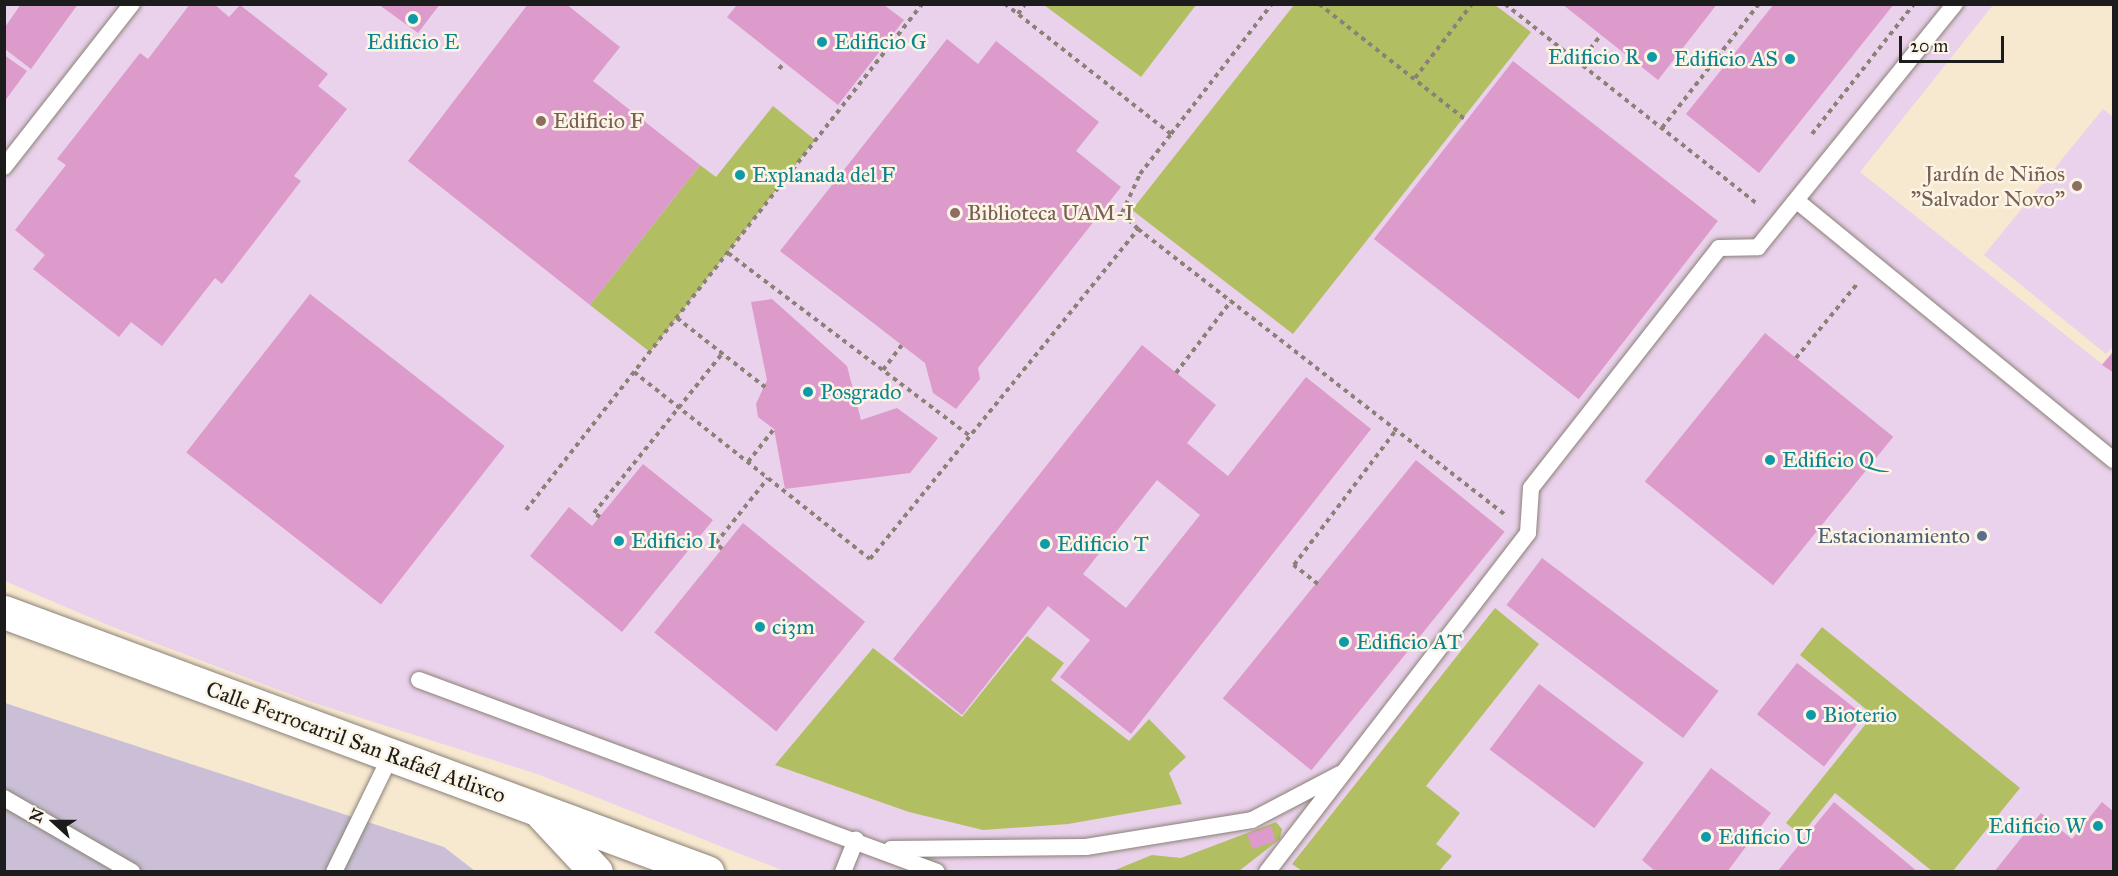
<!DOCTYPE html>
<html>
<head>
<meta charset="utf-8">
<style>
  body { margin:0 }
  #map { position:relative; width:2118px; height:876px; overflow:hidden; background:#f7e8d0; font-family:"IM FELL Great Primer",serif }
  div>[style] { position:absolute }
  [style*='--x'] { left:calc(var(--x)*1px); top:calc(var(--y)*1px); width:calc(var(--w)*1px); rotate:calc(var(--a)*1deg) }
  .built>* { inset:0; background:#ead1ec }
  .industrial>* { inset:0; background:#cabfd6 }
  .green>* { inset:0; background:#b1bf62 }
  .building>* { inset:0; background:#dc9bca; transform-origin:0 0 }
  .path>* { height:4px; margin-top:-2px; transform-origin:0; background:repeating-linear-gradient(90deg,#8a8276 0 4.5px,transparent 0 9px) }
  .roads { filter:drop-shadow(0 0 2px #8a8276) drop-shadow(0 0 2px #8a8276) }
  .lane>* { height:16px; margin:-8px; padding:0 8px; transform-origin:8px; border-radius:8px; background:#fff }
  .secondary>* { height:33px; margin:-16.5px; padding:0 16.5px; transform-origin:16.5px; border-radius:16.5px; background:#fff }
  .dots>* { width:16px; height:16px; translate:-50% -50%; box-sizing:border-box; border:3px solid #fcf5e5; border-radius:50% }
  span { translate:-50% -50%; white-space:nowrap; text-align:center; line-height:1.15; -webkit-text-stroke:5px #fcf5e5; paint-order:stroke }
  .culture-label { font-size:22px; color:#0d838f }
  .left { translate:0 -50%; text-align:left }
  .right { translate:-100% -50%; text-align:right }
  .education-label { font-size:22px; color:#785e54 }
  .service-label { font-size:22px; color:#4e5e75 }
  .street-label { font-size:22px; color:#1c1c1c }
  .frame { position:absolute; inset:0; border:6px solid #1c1c1c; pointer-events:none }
  .north { position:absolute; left:24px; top:792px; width:60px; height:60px; -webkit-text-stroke:4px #fcf5e5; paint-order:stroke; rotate:291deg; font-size:16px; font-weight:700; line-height:24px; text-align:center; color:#1c1c1c }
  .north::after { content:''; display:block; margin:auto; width:21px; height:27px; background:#1c1c1c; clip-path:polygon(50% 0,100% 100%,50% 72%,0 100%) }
  .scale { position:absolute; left:1899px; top:36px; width:105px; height:27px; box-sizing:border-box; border:3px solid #1c1c1c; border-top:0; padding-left:8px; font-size:18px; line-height:21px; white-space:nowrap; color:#1c1c1c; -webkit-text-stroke:4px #fcf5e5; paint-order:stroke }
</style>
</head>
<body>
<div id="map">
  <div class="built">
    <div style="clip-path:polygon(5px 5px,1993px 5px,1860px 172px,2102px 364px,2113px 351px,2113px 871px,784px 871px,537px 774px,311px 702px,110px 626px,5px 581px)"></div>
    <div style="clip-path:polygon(2103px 109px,2114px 118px,2114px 346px,2106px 354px,1984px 255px)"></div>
  </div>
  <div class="industrial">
    <div style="clip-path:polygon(5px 703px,444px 847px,475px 871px,5px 872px)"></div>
  </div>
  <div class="green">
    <div style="clip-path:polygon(1044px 5px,1196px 5px,1141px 77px)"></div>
    <div style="clip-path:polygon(1294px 5px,1495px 5px,1531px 32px,1293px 334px,1132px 210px)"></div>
    <div style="clip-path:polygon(773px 106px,815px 140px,650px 352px,590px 305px,700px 165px,716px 177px)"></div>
    <div style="clip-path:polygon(1495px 608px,1539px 644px,1426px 786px,1460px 813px,1436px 844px,1452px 856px,1439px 871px,1302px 871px,1292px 864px)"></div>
    <div style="clip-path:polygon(1822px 627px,2020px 788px,1953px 871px,1932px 871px,1835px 793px,1801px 835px,1786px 823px,1873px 715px,1800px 655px)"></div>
    <div style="clip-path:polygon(1027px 636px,1064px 663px,1051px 680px,1129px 741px,1149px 719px,1186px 757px,1169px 773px,1182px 804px,1068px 824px,983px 830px,909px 812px,775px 765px,873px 648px,962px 717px)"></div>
    <div style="clip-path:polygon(1276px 822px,1282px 829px,1280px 839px,1239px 871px,1110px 872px,1152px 855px,1181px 858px)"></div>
  </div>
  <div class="building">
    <div style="clip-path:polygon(21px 4px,78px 4px,31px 69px,5px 49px,5px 27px)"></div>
    <div style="clip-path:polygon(190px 4px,214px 4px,229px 17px,240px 5px,328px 74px,318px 86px,347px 109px,294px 176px,301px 181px,222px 284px,215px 278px,162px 346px,131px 322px,119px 337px,33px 269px,45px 255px,15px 230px,66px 165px,57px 159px,140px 53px,148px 59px)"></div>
    <div style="clip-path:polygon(378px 4px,440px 4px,418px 33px)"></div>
    <div style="clip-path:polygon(528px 4px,566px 4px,620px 47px,593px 81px,700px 165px,590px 305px,408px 161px)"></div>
    <div style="clip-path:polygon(1562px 4px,1717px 4px,1658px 80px)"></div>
    <div style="clip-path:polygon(1774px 4px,1894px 4px,1759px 173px,1686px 114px)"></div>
    <div style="clip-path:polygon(737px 5px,884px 5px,904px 20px,838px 105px,727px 17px)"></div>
    <div style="clip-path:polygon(947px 39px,978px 64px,996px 41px,1099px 122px,1076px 151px,1121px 187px,978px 368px,980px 379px,956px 409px,933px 393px,925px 363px,780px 251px)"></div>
    <div style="clip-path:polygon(4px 55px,27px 71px,4px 102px)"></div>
    <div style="left:1513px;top:61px;width:260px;height:226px;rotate:38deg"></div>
    <div style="left:310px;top:294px;width:247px;height:201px;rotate:38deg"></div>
    <div style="clip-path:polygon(772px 299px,847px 366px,861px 420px,897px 408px,938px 438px,910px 473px,785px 489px,774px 429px,758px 417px,756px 404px,767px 380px,751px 302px)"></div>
    <div style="left:1765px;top:333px;width:165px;height:191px;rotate:39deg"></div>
    <div style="clip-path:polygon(evenodd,1142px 345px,1216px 405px,1187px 443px,1228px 476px,1306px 377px,1371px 429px,1131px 734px,1060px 677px,1090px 640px,1048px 606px,962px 715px,893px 659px,1142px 345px,1157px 480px,1200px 515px,1126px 608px,1083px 574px,1157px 480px)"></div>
    <div style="clip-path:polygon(2114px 351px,2114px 373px,2102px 365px)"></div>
    <div style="left:1416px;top:460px;width:114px;height:307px;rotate:39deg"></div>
    <div style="clip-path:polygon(643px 464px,713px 520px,622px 632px,530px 556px,569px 507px,592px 526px)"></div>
    <div style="left:743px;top:523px;width:157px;height:141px;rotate:39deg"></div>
    <div style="left:1542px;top:558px;width:221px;height:59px;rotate:37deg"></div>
    <div style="left:1797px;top:663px;width:85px;height:65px;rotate:38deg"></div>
    <div style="left:1539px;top:684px;width:131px;height:82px;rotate:37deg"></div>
    <div style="clip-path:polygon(1711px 768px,1771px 813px,1727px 872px,1656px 872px,1642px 860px)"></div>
    <div style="clip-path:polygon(1834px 802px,1918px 872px,1777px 872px)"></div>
    <div style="clip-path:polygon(2102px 802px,2114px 812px,2114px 872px,1994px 872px,2041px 813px,2072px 839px)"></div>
    <div style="left:1271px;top:826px;width:16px;height:25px;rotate:72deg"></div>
  </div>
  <div class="path">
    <div style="--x:1319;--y:4;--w:187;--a:38.3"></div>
    <div style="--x:1505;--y:4;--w:324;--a:38.4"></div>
    <div style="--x:1018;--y:14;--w:12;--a:-55"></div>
    <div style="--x:1579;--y:63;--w:36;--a:-52"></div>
    <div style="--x:779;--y:69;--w:8;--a:-50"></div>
    <div style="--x:1415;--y:78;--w:93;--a:-52.4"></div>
    <div style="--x:1662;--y:128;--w:157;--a:-52"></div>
    <div style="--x:1171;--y:134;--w:165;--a:-52.2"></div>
    <div style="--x:1812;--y:134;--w:165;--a:-51.9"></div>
    <div style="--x:1138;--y:229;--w:464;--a:37.9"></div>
    <div style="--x:728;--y:253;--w:305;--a:37.1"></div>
    <div style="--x:677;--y:318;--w:112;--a:38.1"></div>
    <div style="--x:1796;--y:358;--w:96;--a:-50.5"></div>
    <div style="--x:883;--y:370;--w:31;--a:-53"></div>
    <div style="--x:634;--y:372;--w:301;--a:38.4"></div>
    <div style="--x:870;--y:559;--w:425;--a:-50.9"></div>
    <div style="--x:1138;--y:229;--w:23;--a:-135"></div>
    <div style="--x:1122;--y:213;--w:43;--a:-65.2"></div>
    <div style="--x:1140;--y:174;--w:51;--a:-52.2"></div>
    <div style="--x:1171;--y:134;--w:211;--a:-141.9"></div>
    <div style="--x:1176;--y:373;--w:91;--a:-52.6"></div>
    <div style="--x:748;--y:462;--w:42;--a:-51.8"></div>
    <div style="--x:526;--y:510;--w:643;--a:-51.95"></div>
    <div style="--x:600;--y:517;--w:7;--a:-146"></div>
    <div style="--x:594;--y:513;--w:204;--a:-51.2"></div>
    <div style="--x:722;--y:549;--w:8;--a:-135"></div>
    <div style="--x:716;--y:543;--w:83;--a:-51.3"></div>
    <div style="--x:1318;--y:584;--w:31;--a:-142"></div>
    <div style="--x:1294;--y:565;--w:171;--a:-52.9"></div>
  </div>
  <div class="roads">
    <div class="lane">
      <div style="--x:4;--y:167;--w:207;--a:-51.9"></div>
      <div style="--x:1797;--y:201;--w:409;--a:39.3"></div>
      <div style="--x:419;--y:680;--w:552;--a:20.34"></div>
      <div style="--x:4;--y:798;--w:148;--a:30"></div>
      <div style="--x:891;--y:849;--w:195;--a:-0.6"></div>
      <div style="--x:1086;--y:847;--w:168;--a:-9.2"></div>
      <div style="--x:1252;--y:820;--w:99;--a:-27.6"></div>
      <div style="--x:334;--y:872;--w:130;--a:-64"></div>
      <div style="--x:843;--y:872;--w:35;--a:-68"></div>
      <div style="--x:1267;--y:872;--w:428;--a:-52.4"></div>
      <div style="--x:1528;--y:533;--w:45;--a:-86.2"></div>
      <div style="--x:1531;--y:488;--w:305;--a:-51.9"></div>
      <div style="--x:1719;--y:248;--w:39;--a:-1"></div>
      <div style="--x:1758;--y:247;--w:313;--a:-51"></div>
    </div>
    <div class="secondary">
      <div style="--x:4;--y:612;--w:750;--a:20.3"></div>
      <div style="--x:542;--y:814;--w:79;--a:47"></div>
    </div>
  </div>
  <div class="dots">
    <div style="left:413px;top:19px;background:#0f9aa8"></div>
    <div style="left:822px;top:42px;background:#0f9aa8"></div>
    <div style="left:1652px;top:57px;background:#0f9aa8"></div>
    <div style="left:1790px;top:59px;background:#0f9aa8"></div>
    <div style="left:541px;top:121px;background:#8d6e63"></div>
    <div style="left:740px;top:175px;background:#0f9aa8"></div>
    <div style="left:2077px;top:186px;background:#8d6e63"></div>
    <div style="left:955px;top:213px;background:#8d6e63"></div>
    <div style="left:808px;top:392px;background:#0f9aa8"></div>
    <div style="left:1770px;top:460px;background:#0f9aa8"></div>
    <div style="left:1982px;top:536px;background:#5c6f8a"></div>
    <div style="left:619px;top:541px;background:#0f9aa8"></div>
    <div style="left:1045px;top:544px;background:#0f9aa8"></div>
    <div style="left:760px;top:627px;background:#0f9aa8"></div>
    <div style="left:1344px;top:642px;background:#0f9aa8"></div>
    <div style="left:1811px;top:715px;background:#0f9aa8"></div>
    <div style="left:2098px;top:826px;background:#0f9aa8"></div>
    <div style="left:1706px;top:837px;background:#0f9aa8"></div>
  </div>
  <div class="culture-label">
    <span style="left:413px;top:42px">Edificio E</span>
    <span class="left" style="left:834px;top:42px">Edificio G</span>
    <span class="right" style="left:1640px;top:57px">Edificio R</span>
    <span class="right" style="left:1778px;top:59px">Edificio AS</span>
    <span class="left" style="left:752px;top:175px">Explanada del F</span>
    <span class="left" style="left:820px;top:392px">Posgrado</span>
    <span class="left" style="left:1782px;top:460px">Edificio Q</span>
    <span class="left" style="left:631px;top:541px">Edificio I</span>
    <span class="left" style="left:1057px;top:544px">Edificio T</span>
    <span class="left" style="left:772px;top:627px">ci3m</span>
    <span class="left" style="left:1356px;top:642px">Edificio AT</span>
    <span class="left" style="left:1823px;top:715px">Bioterio</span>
    <span class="right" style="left:2086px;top:826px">Edificio W</span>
    <span class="left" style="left:1718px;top:837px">Edificio U</span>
  </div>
  <div class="education-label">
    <span class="left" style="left:553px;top:121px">Edificio F</span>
    <span class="right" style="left:2065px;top:186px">Jardín de Niños<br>"Salvador Novo"</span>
    <span class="left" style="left:967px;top:213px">Biblioteca UAM-I</span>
  </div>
  <div class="service-label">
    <span class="right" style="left:1970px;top:536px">Estacionamiento</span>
  </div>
  <div class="street-label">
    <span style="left:356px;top:742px;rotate:20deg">Calle Ferrocarril San Rafaél Atlixco</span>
  </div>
  <div class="frame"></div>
  <div class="north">N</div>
  <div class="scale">20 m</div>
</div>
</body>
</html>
